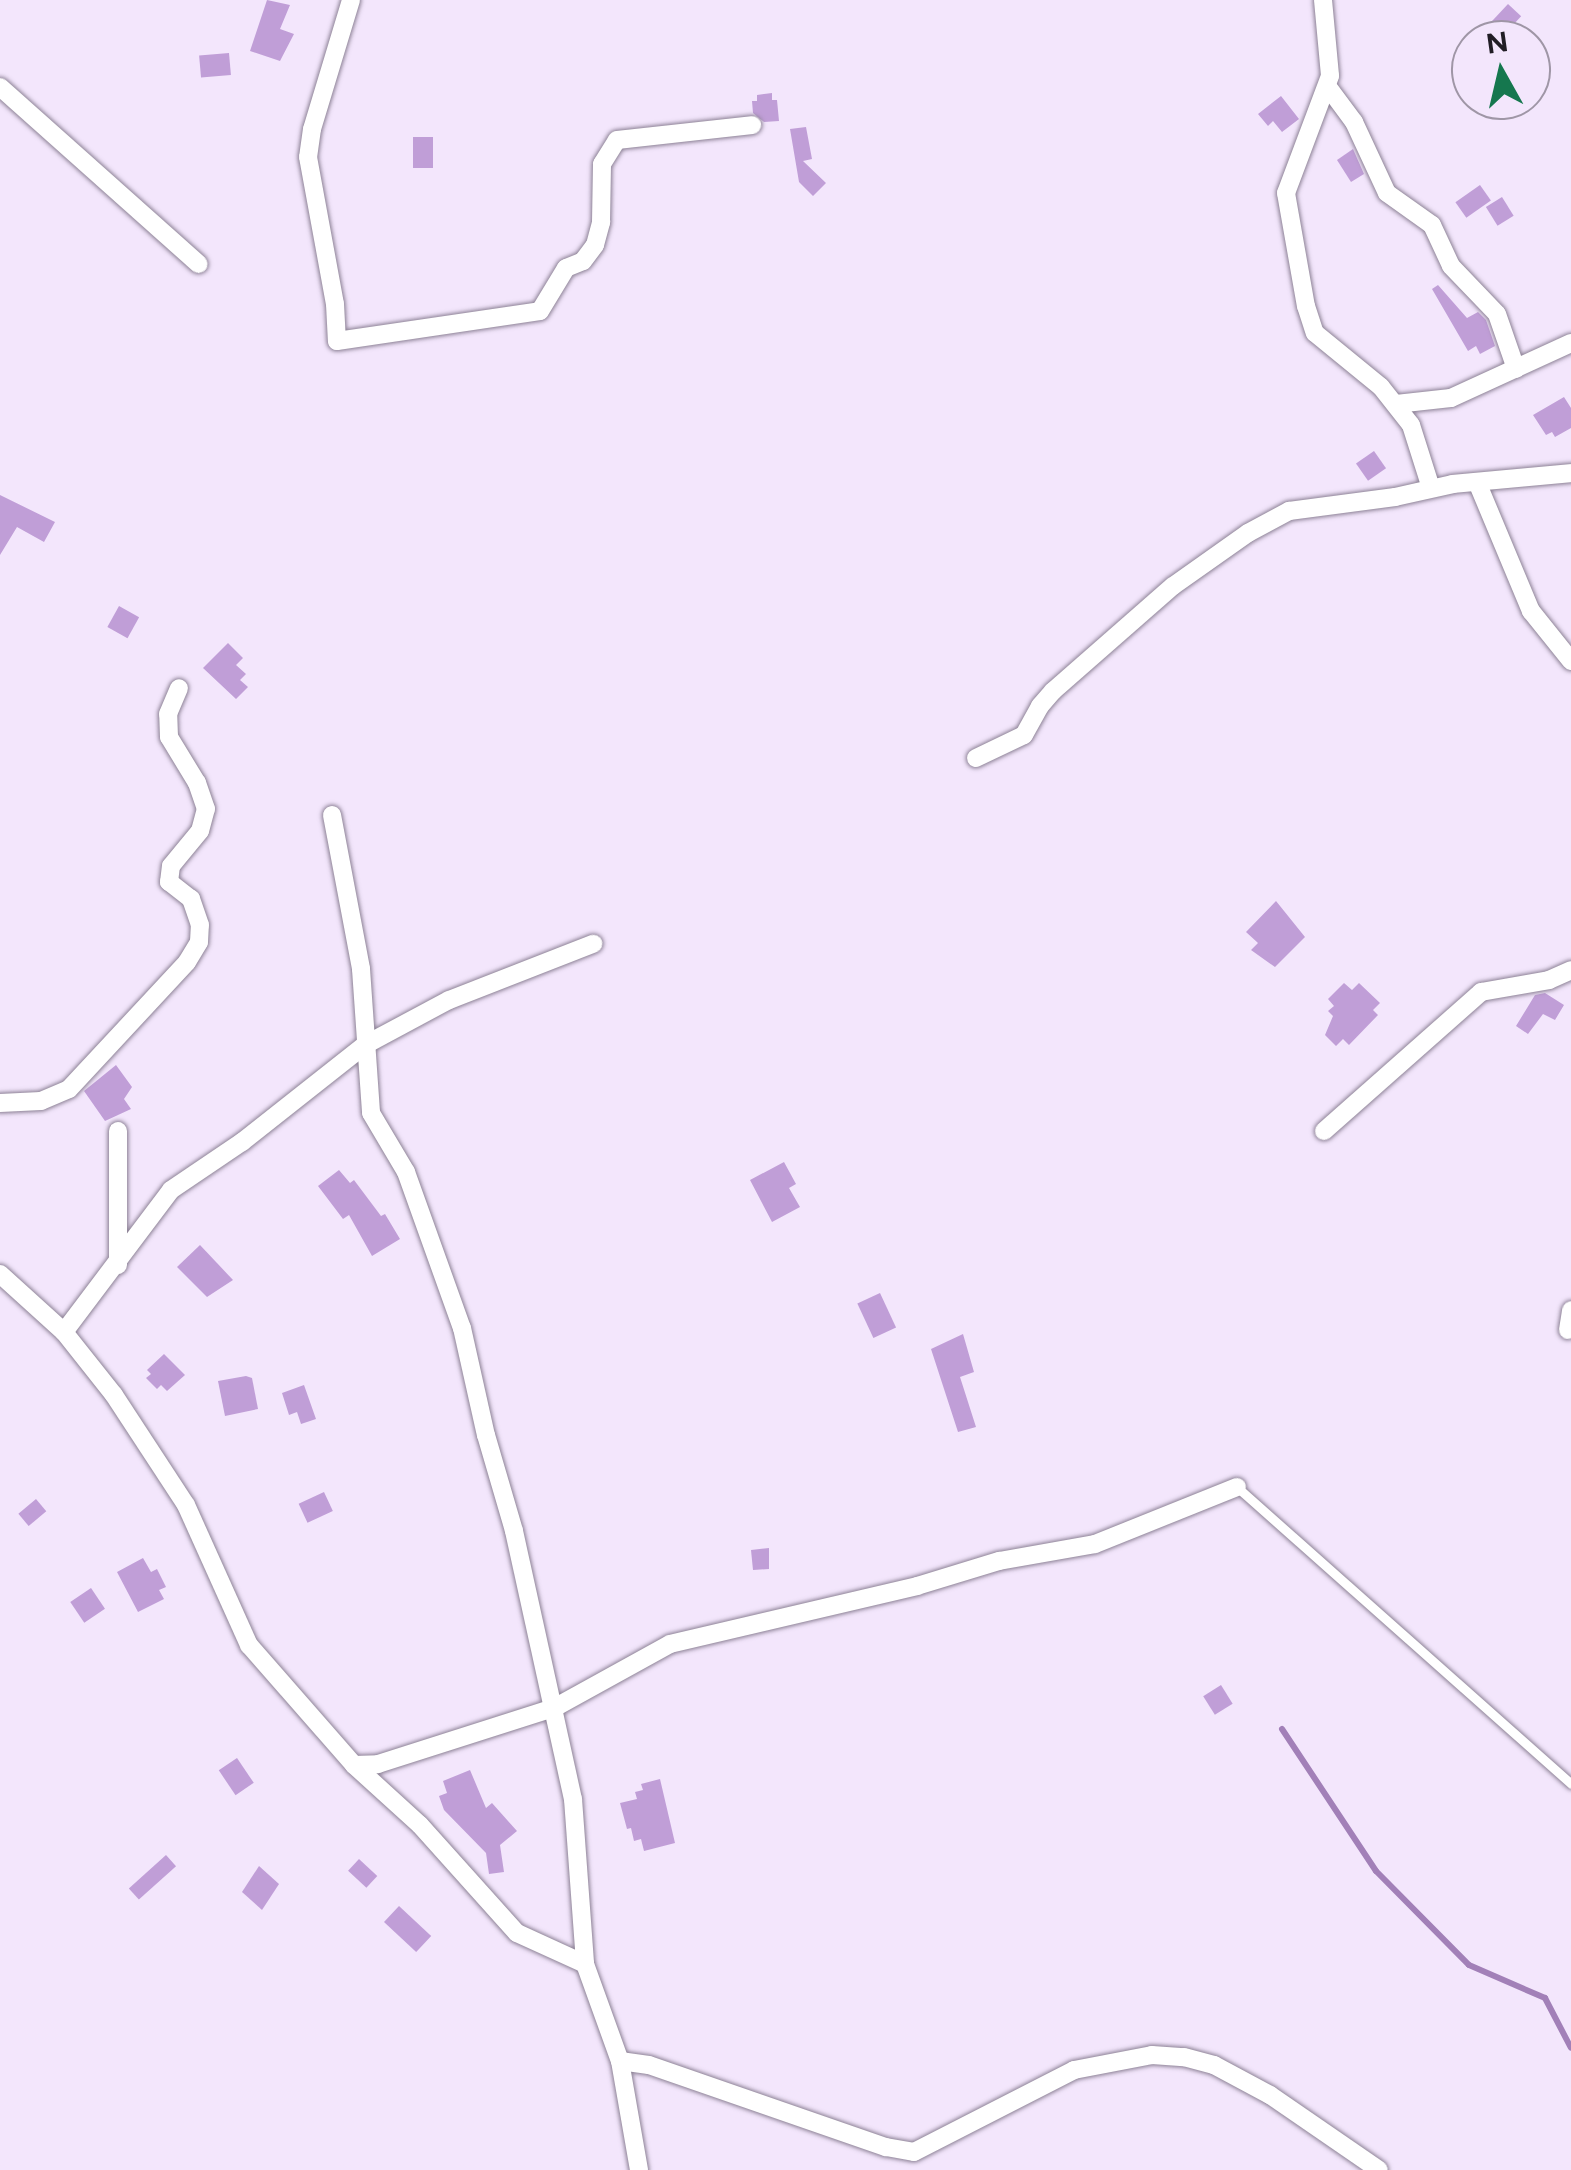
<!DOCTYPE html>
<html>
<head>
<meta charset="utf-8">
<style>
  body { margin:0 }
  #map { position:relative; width:1571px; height:2170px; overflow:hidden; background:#f3e6fc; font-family:Figtree,sans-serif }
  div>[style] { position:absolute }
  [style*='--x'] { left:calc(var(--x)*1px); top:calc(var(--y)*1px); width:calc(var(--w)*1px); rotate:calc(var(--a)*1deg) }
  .stream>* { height:6px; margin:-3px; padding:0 3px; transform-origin:3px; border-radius:3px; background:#a280b8 }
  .building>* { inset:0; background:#c09ed7; transform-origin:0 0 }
  .roads { filter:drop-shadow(0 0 2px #8d8296) drop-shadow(0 0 2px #8d8296) }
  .service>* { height:9px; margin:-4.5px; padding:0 4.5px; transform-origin:4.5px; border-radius:4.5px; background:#fff }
  .minor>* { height:18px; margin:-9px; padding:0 9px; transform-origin:9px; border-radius:9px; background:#fff }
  span { translate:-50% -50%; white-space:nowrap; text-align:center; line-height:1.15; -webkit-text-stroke:10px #f3e6fc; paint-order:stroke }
  .north { position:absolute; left:1451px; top:20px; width:100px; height:100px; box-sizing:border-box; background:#f3e6fc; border:2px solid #9f96a6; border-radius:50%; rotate:352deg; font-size:28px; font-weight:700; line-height:40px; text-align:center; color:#211d25 }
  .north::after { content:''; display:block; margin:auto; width:35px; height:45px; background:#15774e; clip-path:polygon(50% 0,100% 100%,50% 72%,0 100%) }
</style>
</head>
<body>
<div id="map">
  <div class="stream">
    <div style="--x:1282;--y:1729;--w:170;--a:56.5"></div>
    <div style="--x:1376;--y:1871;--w:132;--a:45.3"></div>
    <div style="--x:1469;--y:1965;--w:83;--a:23.5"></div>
    <div style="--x:1545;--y:1998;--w:56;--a:62.5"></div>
  </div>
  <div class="building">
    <div style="clip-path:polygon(267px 0,290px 5px,280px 29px,294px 34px,280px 61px,250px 51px)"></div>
    <div style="left:1508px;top:4px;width:18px;height:24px;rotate:43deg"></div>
    <div style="left:229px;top:53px;width:22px;height:30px;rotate:85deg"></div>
    <div style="clip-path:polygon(772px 93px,772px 100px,777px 100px,779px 121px,764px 122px,753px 113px,752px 101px,757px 101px,757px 95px)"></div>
    <div style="clip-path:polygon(1281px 96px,1299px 119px,1282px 132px,1273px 121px,1268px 126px,1258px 114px)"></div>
    <div style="clip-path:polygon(806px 127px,812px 159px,803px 161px,826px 183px,813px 196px,799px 182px,790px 129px)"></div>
    <div style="left:413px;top:137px;width:20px;height:31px"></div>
    <div style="clip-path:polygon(1353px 149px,1364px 174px,1351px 182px,1337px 160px)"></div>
    <div style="left:1480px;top:185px;width:19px;height:30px;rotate:55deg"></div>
    <div style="left:1502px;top:197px;width:22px;height:19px;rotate:58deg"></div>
    <div style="clip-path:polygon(1438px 285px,1467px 318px,1478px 312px,1486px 320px,1495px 346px,1480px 354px,1476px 346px,1468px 351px,1432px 289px)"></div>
    <div style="clip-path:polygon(1564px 397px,1571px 408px,1571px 428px,1555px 437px,1552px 432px,1546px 435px,1533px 415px)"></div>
    <div style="left:1374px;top:451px;width:21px;height:22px;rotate:55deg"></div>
    <div style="clip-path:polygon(0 495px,55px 522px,44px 542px,17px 527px,0 555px)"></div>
    <div style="left:119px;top:606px;width:23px;height:24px;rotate:29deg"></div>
    <div style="clip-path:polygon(228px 643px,243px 658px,236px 665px,246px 674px,240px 680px,248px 687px,236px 699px,203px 668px)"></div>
    <div style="clip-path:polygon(1276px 901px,1305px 937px,1275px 967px,1251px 950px,1258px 943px,1246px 932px)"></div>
    <div style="clip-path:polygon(1344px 983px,1352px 990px,1359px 983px,1380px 1003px,1373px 1010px,1378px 1015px,1349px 1045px,1343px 1039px,1336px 1046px,1325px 1035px,1333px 1016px,1328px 1011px,1334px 1006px,1328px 999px)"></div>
    <div style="clip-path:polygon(1545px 993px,1564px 1005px,1555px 1020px,1543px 1014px,1528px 1034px,1516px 1026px,1535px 995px)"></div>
    <div style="clip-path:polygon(116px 1065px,132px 1087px,124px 1099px,131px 1109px,105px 1121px,84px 1091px)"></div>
    <div style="clip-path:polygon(784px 1162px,796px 1184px,789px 1188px,800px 1207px,772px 1222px,750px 1180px)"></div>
    <div style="clip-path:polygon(339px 1170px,350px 1183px,354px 1180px,381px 1216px,385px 1214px,400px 1239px,372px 1256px,349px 1215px,343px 1219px,318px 1186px)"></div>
    <div style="clip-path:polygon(200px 1245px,233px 1280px,207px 1297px,177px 1267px)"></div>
    <div style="left:880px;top:1293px;width:38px;height:25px;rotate:65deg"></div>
    <div style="clip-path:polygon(963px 1334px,974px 1372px,960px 1377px,976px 1427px,958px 1432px,931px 1349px)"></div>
    <div style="clip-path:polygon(164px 1354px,185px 1375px,167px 1391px,161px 1385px,157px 1389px,146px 1378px,151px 1374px,147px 1370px)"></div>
    <div style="clip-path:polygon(246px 1376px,252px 1378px,258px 1409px,225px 1416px,218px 1381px)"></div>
    <div style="clip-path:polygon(304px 1385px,316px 1419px,301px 1424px,297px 1412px,289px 1415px,282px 1393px)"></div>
    <div style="left:324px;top:1492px;width:21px;height:28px;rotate:65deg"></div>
    <div style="left:36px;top:1499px;width:16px;height:23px;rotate:50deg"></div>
    <div style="clip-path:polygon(769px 1548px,769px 1569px,753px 1570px,751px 1550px)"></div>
    <div style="clip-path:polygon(143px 1558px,151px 1572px,157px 1569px,166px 1587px,159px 1590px,164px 1599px,138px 1612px,117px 1572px)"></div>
    <div style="left:91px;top:1588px;width:25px;height:25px;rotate:56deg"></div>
    <div style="left:1221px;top:1685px;width:22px;height:21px;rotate:58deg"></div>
    <div style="left:237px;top:1758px;width:30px;height:22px;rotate:56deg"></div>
    <div style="clip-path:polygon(470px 1770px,486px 1808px,492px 1803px,517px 1831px,500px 1845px,504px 1872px,489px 1874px,486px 1853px,444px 1810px,439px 1796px,447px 1793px,443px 1781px)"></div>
    <div style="clip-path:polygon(660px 1779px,675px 1843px,644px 1851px,641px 1839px,634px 1841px,631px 1828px,627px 1829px,620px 1803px,637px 1799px,635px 1792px,643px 1790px,641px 1784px)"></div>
    <div style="left:166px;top:1855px;width:15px;height:50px;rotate:48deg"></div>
    <div style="left:359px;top:1859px;width:25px;height:16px;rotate:43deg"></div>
    <div style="clip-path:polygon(259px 1866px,279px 1884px,262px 1910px,242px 1892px)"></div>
    <div style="left:399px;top:1906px;width:44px;height:22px;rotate:43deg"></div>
  </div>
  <div class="roads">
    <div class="service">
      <div style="--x:1237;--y:1487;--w:447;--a:41.6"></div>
    </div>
    <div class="minor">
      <div style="--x:351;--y:0;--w:135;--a:106.8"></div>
      <div style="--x:312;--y:129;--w:28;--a:98"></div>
      <div style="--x:308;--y:157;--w:149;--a:79.6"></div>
      <div style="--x:335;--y:304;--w:37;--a:87"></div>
      <div style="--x:337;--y:341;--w:205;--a:-8.4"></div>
      <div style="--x:540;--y:311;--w:50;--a:-58.8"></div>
      <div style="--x:566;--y:268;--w:18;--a:-22"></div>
      <div style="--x:583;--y:261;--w:20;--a:-53"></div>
      <div style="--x:595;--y:245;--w:24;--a:-75"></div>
      <div style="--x:601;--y:222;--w:58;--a:-89"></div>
      <div style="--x:602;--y:164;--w:28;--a:-58"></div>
      <div style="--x:617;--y:140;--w:136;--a:-6.3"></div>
      <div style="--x:1323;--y:0;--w:76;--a:84.7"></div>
      <div style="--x:1330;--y:76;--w:125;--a:110.6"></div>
      <div style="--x:1286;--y:193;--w:115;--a:80"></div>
      <div style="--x:1306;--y:306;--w:28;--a:72"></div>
      <div style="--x:1315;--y:333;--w:85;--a:39.3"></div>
      <div style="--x:1381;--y:387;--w:48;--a:51.7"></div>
      <div style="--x:1411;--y:425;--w:66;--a:72.4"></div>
      <div style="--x:0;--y:87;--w:266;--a:41.7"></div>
      <div style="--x:1328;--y:87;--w:44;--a:53.4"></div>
      <div style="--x:1354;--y:122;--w:78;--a:65.1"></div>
      <div style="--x:1387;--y:193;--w:55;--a:35.4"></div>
      <div style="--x:1432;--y:225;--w:45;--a:65.1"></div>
      <div style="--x:1451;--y:266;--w:66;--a:46.2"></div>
      <div style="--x:1497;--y:314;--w:58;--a:70.9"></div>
      <div style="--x:1396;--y:404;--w:55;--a:-6.2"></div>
      <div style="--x:1451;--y:398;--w:132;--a:-24.6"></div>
      <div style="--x:1477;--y:482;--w:140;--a:67.3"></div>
      <div style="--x:1531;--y:611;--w:64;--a:51.3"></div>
      <div style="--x:976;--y:758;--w:53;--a:-25.6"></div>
      <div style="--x:1024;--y:735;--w:33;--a:-61"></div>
      <div style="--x:1040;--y:706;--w:20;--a:-49"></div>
      <div style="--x:1053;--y:691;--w:159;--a:-41.2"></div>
      <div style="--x:1173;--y:586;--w:92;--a:-35.2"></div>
      <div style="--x:1248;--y:533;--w:47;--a:-28.2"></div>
      <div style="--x:1289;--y:511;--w:107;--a:-7.5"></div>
      <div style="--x:1395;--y:497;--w:59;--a:-12.6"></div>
      <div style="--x:1453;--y:484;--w:119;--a:-5.3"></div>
      <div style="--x:332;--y:815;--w:157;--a:79.3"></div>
      <div style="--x:361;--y:969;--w:144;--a:86"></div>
      <div style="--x:371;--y:1113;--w:69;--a:59.3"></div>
      <div style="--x:406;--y:1172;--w:166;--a:70.3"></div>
      <div style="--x:462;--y:1328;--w:110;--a:77.4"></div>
      <div style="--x:486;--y:1435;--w:100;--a:73.7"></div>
      <div style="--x:514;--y:1531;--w:274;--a:77.6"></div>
      <div style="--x:573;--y:1799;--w:165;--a:85.8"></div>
      <div style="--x:585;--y:1964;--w:103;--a:70.2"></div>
      <div style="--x:620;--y:2061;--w:111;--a:80.1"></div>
      <div style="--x:0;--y:1103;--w:41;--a:-2.8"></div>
      <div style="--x:41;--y:1101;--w:30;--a:-23"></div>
      <div style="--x:69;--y:1089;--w:173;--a:-47.1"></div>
      <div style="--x:187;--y:962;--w:23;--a:-59"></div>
      <div style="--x:199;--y:942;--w:17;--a:-87"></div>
      <div style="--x:200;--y:925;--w:28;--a:-109"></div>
      <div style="--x:191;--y:899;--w:28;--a:-142"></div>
      <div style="--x:169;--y:882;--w:16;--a:-83"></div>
      <div style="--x:171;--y:866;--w:45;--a:-50.4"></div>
      <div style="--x:200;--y:831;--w:23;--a:-75"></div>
      <div style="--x:206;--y:809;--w:28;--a:-109"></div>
      <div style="--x:197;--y:783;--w:54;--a:-121.3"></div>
      <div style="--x:169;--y:737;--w:23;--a:-92"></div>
      <div style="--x:168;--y:714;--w:28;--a:-67"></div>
      <div style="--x:118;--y:1131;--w:134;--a:90"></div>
      <div style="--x:1324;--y:1131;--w:210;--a:-41.5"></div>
      <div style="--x:1481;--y:992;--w:69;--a:-10"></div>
      <div style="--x:1549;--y:980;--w:24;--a:-24"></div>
      <div style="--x:0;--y:1274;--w:86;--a:42.2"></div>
      <div style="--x:64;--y:1332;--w:80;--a:51.6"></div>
      <div style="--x:114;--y:1395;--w:131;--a:56.8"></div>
      <div style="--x:186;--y:1505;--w:154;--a:65.8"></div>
      <div style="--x:249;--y:1645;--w:159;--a:48.8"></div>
      <div style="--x:354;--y:1765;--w:89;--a:42.3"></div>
      <div style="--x:420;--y:1825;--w:145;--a:48.1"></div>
      <div style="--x:517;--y:1933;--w:75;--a:24.5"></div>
      <div style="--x:1568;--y:1330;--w:20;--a:-81"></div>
      <div style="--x:64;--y:1332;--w:178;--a:-53"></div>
      <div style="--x:171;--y:1190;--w:86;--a:-34.1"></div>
      <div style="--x:242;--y:1142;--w:157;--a:-38.3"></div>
      <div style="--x:365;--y:1045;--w:95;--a:-28.2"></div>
      <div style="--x:449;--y:1000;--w:155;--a:-21.3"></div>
      <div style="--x:354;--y:1765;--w:24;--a:-2"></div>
      <div style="--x:378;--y:1764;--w:185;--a:-17.7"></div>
      <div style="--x:554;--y:1708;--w:132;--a:-28.9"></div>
      <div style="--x:670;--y:1644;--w:254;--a:-13.2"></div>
      <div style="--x:917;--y:1586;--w:86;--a:-17"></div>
      <div style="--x:999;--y:1561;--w:97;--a:-10"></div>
      <div style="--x:1095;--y:1544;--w:153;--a:-21.9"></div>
      <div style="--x:620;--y:2061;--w:29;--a:8"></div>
      <div style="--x:649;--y:2065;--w:251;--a:19.1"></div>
      <div style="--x:886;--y:2147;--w:28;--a:10"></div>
      <div style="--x:914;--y:2152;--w:180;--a:-27.1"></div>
      <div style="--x:1074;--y:2070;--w:79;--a:-10.9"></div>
      <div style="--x:1152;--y:2055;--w:32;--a:4"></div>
      <div style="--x:1184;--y:2057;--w:31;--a:15"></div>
      <div style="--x:1214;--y:2065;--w:64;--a:28.2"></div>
      <div style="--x:1270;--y:2095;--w:132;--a:34.5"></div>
    </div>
  </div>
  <div class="north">N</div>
</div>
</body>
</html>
